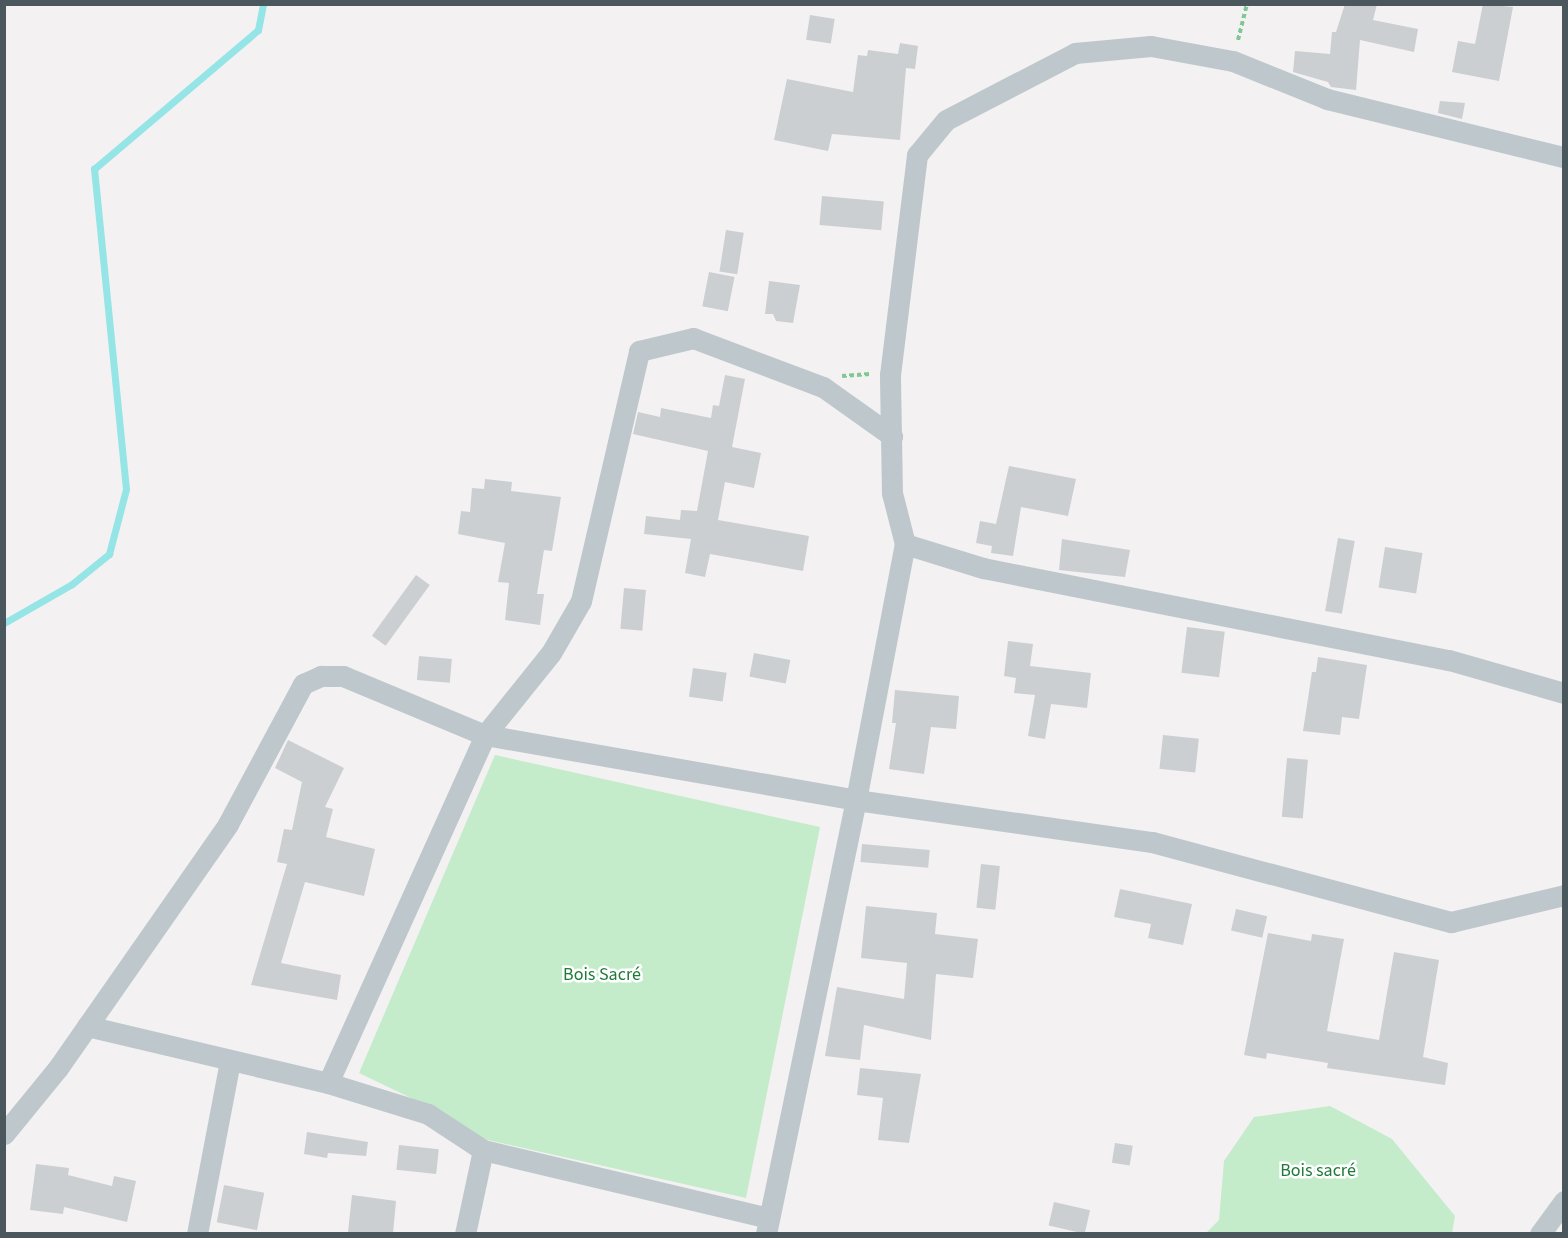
<!DOCTYPE html>
<html>
<head>
<meta charset="utf-8">
<style>
	body { margin:0 }
	#map { position:relative; width:1568px; height:1238px; overflow:hidden; background:#f3f1f2; font-family:"Source Sans 3",sans-serif }
	div>[style] { position:absolute }
	.green>* { inset:0; background:#c4eccb }
	.stream>* { height:7px; margin:-3.5px; padding:0 3.5px; transform-origin:3.5px; border-radius:3.5px; background:#95e5e6 }
	.building>* { inset:0; background:#cbcfd2; transform-origin:0 0 }
	.path>* { height:4px; margin-top:-2px; transform-origin:0; background:repeating-linear-gradient(90deg,#7fc895 0 4.5px,transparent 0 7.5px) }
	.street>* { height:21px; margin:-10.5px; padding:0 10.5px; transform-origin:10.5px; border-radius:10.5px; background:#bec8cc }
	span { translate:-50% -50%; white-space:nowrap; text-align:center; line-height:1.15; -webkit-text-stroke:5px #fff; paint-order:stroke }
	.park-label { font-size:18px; color:#1f7a3a }
	.frame { position:absolute; inset:0; border:6px solid #4a585d; pointer-events:none }
</style>
</head>
<body>
<div id="map">
	<div class="green">
		<i style="clip-path:polygon(495px 755px,820px 827px,746px 1198px,470px 1136px,413px 1099px,359px 1073px)"></i>
		<i style="clip-path:polygon(1330px 1106px,1392px 1139px,1455px 1216px,1452px 1233px,1206px 1233px,1219px 1220px,1224px 1161px,1254px 1117px)"></i>
	</div>
	<div class="stream">
		<i style="left:4px;top:623px;width:78px;rotate:-29.8deg"></i>
		<i style="left:72px;top:584px;width:48px;rotate:-39deg"></i>
		<i style="left:109px;top:554px;width:67px;rotate:-75.3deg"></i>
		<i style="left:126px;top:489px;width:322px;rotate:-95.7deg"></i>
		<i style="left:94px;top:169px;width:215px;rotate:-40.3deg"></i>
		<i style="left:258px;top:30px;width:26px;rotate:-79deg"></i>
	</div>
	<div class="building">
		<i style="clip-path:polygon(1345px 4px,1377px 4px,1373px 20px,1418px 29px,1414px 52px,1360px 40px,1356px 90px,1331px 87px,1328px 82px,1293px 72px,1295px 51px,1330px 54px,1332px 32px,1336px 32px)"></i>
		<i style="clip-path:polygon(1483px 4px,1513px 7px,1499px 81px,1452px 72px,1458px 41px,1475px 44px)"></i>
		<i style="left:810px;top:15px;width:25px;height:25px;rotate:9deg"></i>
		<i style="clip-path:polygon(900px 43px,918px 46px,915px 69px,906px 68px,900px 140px,832px 134px,828px 151px,774px 140px,787px 79px,853px 92px,858px 55px,867px 56px,868px 50px,898px 54px)"></i>
		<i style="clip-path:polygon(1440px 101px,1465px 103px,1462px 119px,1438px 113px)"></i>
		<i style="left:822px;top:196px;width:62px;height:29px;rotate:5deg"></i>
		<i style="left:726px;top:230px;width:18px;height:42px;rotate:9deg"></i>
		<i style="left:709px;top:272px;width:26px;height:35px;rotate:11deg"></i>
		<i style="clip-path:polygon(769px 281px,800px 285px,793px 323px,776px 321px,773px 314px,765px 314px)"></i>
		<i style="clip-path:polygon(725px 375px,745px 379px,732px 447px,761px 453px,754px 488px,725px 482px,718px 520px,809px 536px,803px 571px,710px 554px,705px 577px,685px 573px,691px 539px,644px 534px,646px 516px,680px 520px,681px 510px,697px 511px,708px 451px,633px 434px,638px 412px,660px 417px,661px 408px,711px 418px,713px 405px,719px 406px)"></i>
		<i style="clip-path:polygon(1009px 466px,1076px 479px,1068px 516px,1021px 507px,1013px 556px,991px 553px,992px 546px,976px 543px,980px 521px,996px 524px)"></i>
		<i style="clip-path:polygon(485px 479px,512px 482px,511px 491px,561px 497px,552px 551px,544px 550px,537px 594px,544px 594px,540px 625px,505px 620px,509px 583px,498px 582px,505px 543px,458px 534px,461px 511px,470px 512px,472px 488px,484px 489px)"></i>
		<i style="left:1338px;top:538px;width:17px;height:74px;rotate:10deg"></i>
		<i style="clip-path:polygon(1062px 539px,1130px 550px,1125px 577px,1059px 570px)"></i>
		<i style="left:1385px;top:547px;width:38px;height:41px;rotate:9deg"></i>
		<i style="left:416px;top:575px;width:17px;height:75px;rotate:36deg"></i>
		<i style="left:624px;top:588px;width:22px;height:41px;rotate:5deg"></i>
		<i style="left:1187px;top:627px;width:38px;height:46px;rotate:7deg"></i>
		<i style="clip-path:polygon(1008px 641px,1033px 644px,1030px 666px,1091px 673px,1087px 708px,1051px 704px,1045px 739px,1028px 736px,1035px 695px,1014px 693px,1016px 678px,1004px 676px)"></i>
		<i style="left:754px;top:653px;width:37px;height:24px;rotate:11deg"></i>
		<i style="left:419px;top:656px;width:33px;height:24px;rotate:5deg"></i>
		<i style="clip-path:polygon(1318px 657px,1367px 665px,1359px 719px,1342px 717px,1340px 735px,1303px 731px,1312px 672px,1316px 672px)"></i>
		<i style="left:693px;top:668px;width:34px;height:29px;rotate:8deg"></i>
		<i style="clip-path:polygon(895px 690px,959px 696px,956px 729px,931px 727px,924px 774px,889px 769px,896px 723px,892px 723px)"></i>
		<i style="left:1163px;top:735px;width:36px;height:34px;rotate:6deg"></i>
		<i style="clip-path:polygon(288px 740px,344px 768px,325px 807px,333px 809px,326px 837px,375px 849px,364px 896px,305px 882px,281px 963px,341px 975px,337px 1000px,251px 985px,287px 864px,277px 862px,284px 829px,292px 830px,302px 782px,275px 768px)"></i>
		<i style="left:1287px;top:758px;width:21px;height:59px;rotate:5deg"></i>
		<i style="left:862px;top:844px;width:68px;height:18px;rotate:5deg"></i>
		<i style="left:981px;top:864px;width:19px;height:44px;rotate:6deg"></i>
		<i style="clip-path:polygon(1120px 889px,1192px 904px,1183px 945px,1148px 938px,1151px 924px,1114px 917px)"></i>
		<i style="clip-path:polygon(866px 906px,937px 913px,935px 934px,978px 939px,973px 978px,936px 974px,931px 1040px,864px 1025px,860px 1060px,825px 1056px,837px 987px,904px 999px,907px 963px,861px 958px)"></i>
		<i style="left:1236px;top:909px;width:32px;height:22px;rotate:13deg"></i>
		<i style="clip-path:polygon(1268px 933px,1311px 941px,1312px 934px,1344px 939px,1327px 1031px,1379px 1040px,1394px 952px,1439px 960px,1423px 1057px,1448px 1063px,1445px 1085px,1327px 1068px,1328px 1063px,1267px 1053px,1266px 1059px,1244px 1055px)"></i>
		<i style="clip-path:polygon(860px 1068px,921px 1074px,909px 1143px,878px 1140px,883px 1098px,857px 1095px)"></i>
		<i style="clip-path:polygon(307px 1132px,368px 1142px,366px 1156px,328px 1153px,327px 1158px,304px 1154px)"></i>
		<i style="left:1115px;top:1143px;width:18px;height:20px;rotate:9deg"></i>
		<i style="left:399px;top:1145px;width:40px;height:25px;rotate:6deg"></i>
		<i style="clip-path:polygon(36px 1164px,69px 1168px,68px 1175px,112px 1186px,114px 1176px,136px 1181px,127px 1222px,64px 1207px,63px 1214px,30px 1210px)"></i>
		<i style="left:224px;top:1185px;width:41px;height:38px;rotate:11deg"></i>
		<i style="clip-path:polygon(352px 1195px,396px 1201px,393px 1233px,348px 1232px)"></i>
		<i style="left:1054px;top:1202px;width:37px;height:24px;rotate:13deg"></i>
	</div>
	<div class="path">
		<i style="left:1238px;top:40px;width:37px;rotate:-76deg"></i>
		<i style="left:842px;top:376px;width:28px;rotate:-4deg"></i>
	</div>
	<div class="street">
		<i style="left:905px;top:544px;width:82px;rotate:17.1deg"></i>
		<i style="left:983px;top:568px;width:475px;rotate:11.2deg"></i>
		<i style="left:1449px;top:660px;width:120px;rotate:16deg"></i>
		<i style="left:87px;top:1026px;width:248px;rotate:13.3deg"></i>
		<i style="left:328px;top:1083px;width:105px;rotate:17.2deg"></i>
		<i style="left:428px;top:1114px;width:66px;rotate:33.2deg"></i>
		<i style="left:483px;top:1150px;width:294px;rotate:13.4deg"></i>
		<i style="left:328px;top:1083px;width:382px;rotate:-65.7deg"></i>
		<i style="left:485px;top:735px;width:105px;rotate:-51.2deg"></i>
		<i style="left:551px;top:653px;width:60px;rotate:-60deg"></i>
		<i style="left:581px;top:601px;width:257px;rotate:-76.9deg"></i>
		<i style="left:639px;top:351px;width:56px;rotate:-13.5deg"></i>
		<i style="left:693px;top:338px;width:139px;rotate:20.7deg"></i>
		<i style="left:823px;top:387px;width:85px;rotate:35.4deg"></i>
		<i style="left:4px;top:1134px;width:85px;rotate:-50.7deg"></i>
		<i style="left:58px;top:1068px;width:297px;rotate:-55.1deg"></i>
		<i style="left:228px;top:824px;width:159px;rotate:-61.8deg"></i>
		<i style="left:303px;top:684px;width:20px;rotate:-24deg"></i>
		<i style="left:321px;top:676px;width:22px"></i>
		<i style="left:343px;top:676px;width:154px;rotate:22.6deg"></i>
		<i style="left:485px;top:735px;width:377px;rotate:9.9deg"></i>
		<i style="left:856px;top:800px;width:299px;rotate:8.1deg"></i>
		<i style="left:1152px;top:842px;width:310px;rotate:15deg"></i>
		<i style="left:1451px;top:922px;width:116px;rotate:-13.4deg"></i>
		<i style="left:197px;top:1234px;width:176px;rotate:-79.2deg"></i>
		<i style="left:465px;top:1234px;width:86px;rotate:-77.9deg"></i>
		<i style="left:766px;top:1234px;width:443px;rotate:-78.3deg"></i>
		<i style="left:856px;top:800px;width:261px;rotate:-79.2deg"></i>
		<i style="left:905px;top:544px;width:53px;rotate:-104.3deg"></i>
		<i style="left:892px;top:493px;width:118px;rotate:-91deg"></i>
		<i style="left:890px;top:375px;width:222px;rotate:-83deg"></i>
		<i style="left:917px;top:155px;width:45px;rotate:-50.4deg"></i>
		<i style="left:946px;top:120px;width:145px;rotate:-27.4deg"></i>
		<i style="left:1075px;top:53px;width:76px;rotate:-5.3deg"></i>
		<i style="left:1151px;top:46px;width:83px;rotate:10.4deg"></i>
		<i style="left:1233px;top:61px;width:101px;rotate:22deg"></i>
		<i style="left:1327px;top:99px;width:244px;rotate:13.8deg"></i>
		<i style="left:1540px;top:1234px;width:41px;rotate:-54deg"></i>
	</div>
	<div class="park-label">
		<span style="left:602px;top:975px">Bois Sacré</span>
		<span style="left:1318px;top:1171px">Bois sacré</span>
	</div>
	<div class="frame"></div>
</div>
</body>
</html>
